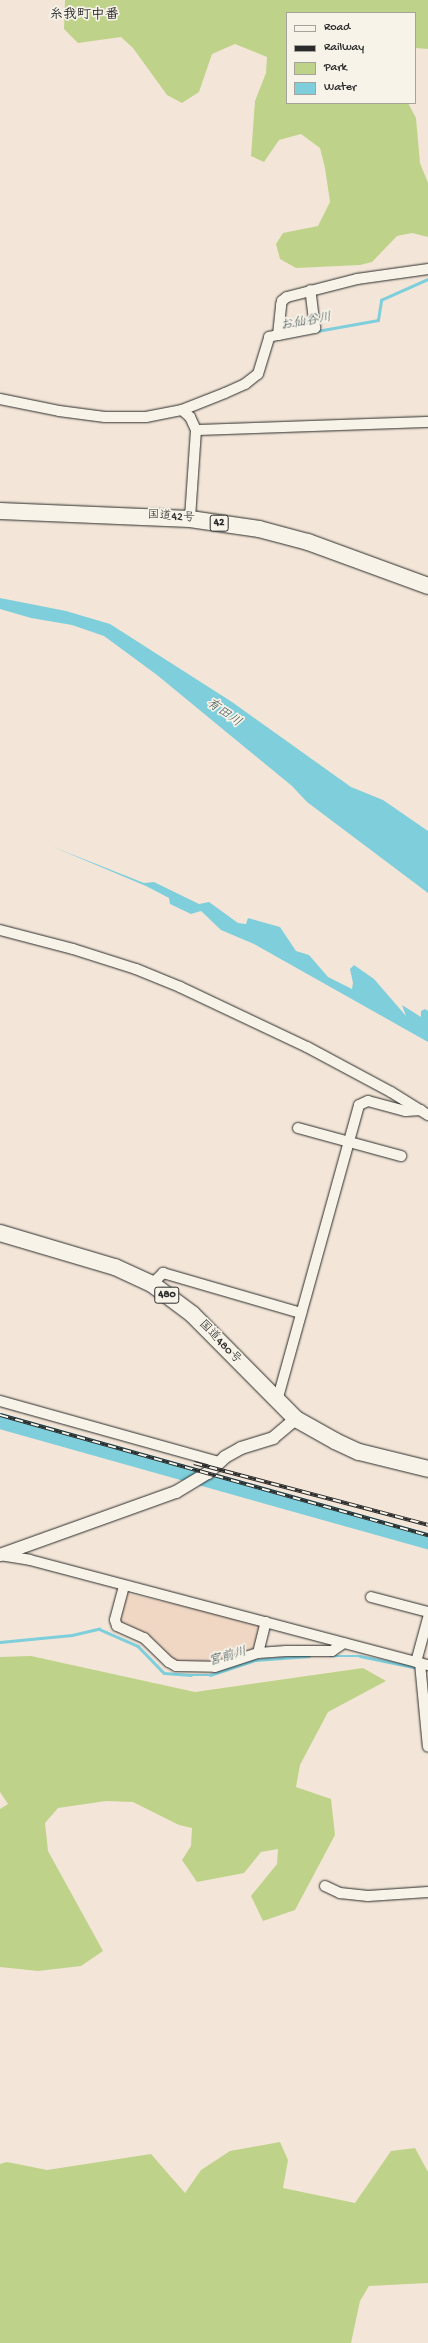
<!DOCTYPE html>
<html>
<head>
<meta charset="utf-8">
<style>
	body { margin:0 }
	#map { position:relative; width:428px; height:2343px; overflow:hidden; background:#f3e6d8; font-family:"Gochi Hand","Klee One",sans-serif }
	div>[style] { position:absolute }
	.built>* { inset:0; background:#efd7c4 }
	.green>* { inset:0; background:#bed389 }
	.water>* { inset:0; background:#7fcedb }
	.stream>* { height:2.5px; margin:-1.25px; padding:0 1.25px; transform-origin:1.25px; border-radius:1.25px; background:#7fcedb }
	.river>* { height:16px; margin:-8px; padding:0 8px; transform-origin:8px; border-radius:8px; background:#7fcedb }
	.roads { filter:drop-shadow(0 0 1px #2b2b2b) drop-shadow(0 0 1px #2b2b2b) }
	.minor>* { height:10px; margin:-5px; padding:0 5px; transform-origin:5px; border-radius:5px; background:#f7f3e8 }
	.tertiary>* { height:12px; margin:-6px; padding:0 6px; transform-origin:6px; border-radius:6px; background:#f7f3e8 }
	.trunk>* { height:16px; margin:-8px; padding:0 8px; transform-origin:8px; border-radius:8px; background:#f7f3e8 }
	.rail>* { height:4px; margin-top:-2px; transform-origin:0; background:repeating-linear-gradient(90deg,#f7f3e8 0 8px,#2b2b2b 0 16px); box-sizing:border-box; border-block:1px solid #2b2b2b }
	span { translate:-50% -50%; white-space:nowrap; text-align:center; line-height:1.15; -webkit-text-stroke:3.5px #f7f3e8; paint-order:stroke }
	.shield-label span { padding:1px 3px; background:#f7f3e8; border:1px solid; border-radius:3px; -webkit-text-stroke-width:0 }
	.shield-label { font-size:11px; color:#2b2b2b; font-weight:700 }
	.street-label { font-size:12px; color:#2b2b2b }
	.water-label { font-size:13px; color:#405457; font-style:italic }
	.quarter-label { font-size:14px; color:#2b2b2b; font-weight:700 }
	.legend { position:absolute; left:286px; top:12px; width:130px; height:92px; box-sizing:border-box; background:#f7f3e8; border:1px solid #a5a39c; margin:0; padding:5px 7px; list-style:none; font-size:12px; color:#2b2b2b }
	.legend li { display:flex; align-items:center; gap:8px; height:20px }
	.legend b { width:20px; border:1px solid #a5a39c }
</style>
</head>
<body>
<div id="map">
	<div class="built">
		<i style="clip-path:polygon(125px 1593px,262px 1624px,255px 1651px,224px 1664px,179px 1664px,123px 1628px,117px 1619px)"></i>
	</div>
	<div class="green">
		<i style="clip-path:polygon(65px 0,428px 0,428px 49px,415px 48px,415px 13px,287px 13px,287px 103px,408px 103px,416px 118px,420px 163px,428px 183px,428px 237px,412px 233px,397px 236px,372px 262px,360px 265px,296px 268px,280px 259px,276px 244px,283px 233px,318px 226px,330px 202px,325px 168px,320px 148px,301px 134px,279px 140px,264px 162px,251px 156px,255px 101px,266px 73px,267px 57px,235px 44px,212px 54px,199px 92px,182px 103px,167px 95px,133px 48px,121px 37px,78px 43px,64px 29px)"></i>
		<i style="clip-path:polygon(31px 1656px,195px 1692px,363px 1668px,386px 1681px,328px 1712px,300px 1765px,296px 1787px,331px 1799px,335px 1835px,295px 1910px,263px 1921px,251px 1896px,277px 1864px,278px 1849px,261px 1852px,244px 1873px,197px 1882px,182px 1860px,191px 1846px,192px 1828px,179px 1825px,133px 1802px,106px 1801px,58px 1808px,45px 1823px,48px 1851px,103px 1951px,81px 1966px,38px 1971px,0 1967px,0 1809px,8px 1804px,0 1792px,0 1657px)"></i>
		<i style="clip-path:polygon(280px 2142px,288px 2160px,283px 2188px,355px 2203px,391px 2151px,415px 2148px,428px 2172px,428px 2283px,369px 2286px,360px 2301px,351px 2343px,0 2343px,0 2164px,7px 2162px,47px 2170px,151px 2154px,185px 2193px,201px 2170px,230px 2151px)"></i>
	</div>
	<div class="water">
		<i style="clip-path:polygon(0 598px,66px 611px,110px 624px,232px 702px,351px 787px,383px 800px,428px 831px,428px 893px,307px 802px,292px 786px,157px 675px,104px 636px,72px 625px,31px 618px,0 609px)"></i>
		<i style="clip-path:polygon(51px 846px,144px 883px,154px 882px,199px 904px,209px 902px,238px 923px,246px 924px,248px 918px,280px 927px,296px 951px,309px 955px,328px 977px,352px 989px,353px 983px,350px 969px,354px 965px,374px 979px,406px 1016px,402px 1005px,421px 1017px,421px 1011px,425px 1009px,428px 1011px,428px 1042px,254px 944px,221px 930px,201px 911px,191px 914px,170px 904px,169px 898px,146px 886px)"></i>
	</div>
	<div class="stream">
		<i style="left:317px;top:331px;width:62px;rotate:-10.2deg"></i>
		<i style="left:378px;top:320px;width:20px;rotate:-81deg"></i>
		<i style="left:381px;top:300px;width:51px;rotate:-24.1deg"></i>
		<i style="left:0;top:1642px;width:72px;rotate:-5.6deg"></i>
		<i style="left:72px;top:1635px;width:28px;rotate:-13deg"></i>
		<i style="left:99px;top:1629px;width:43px;rotate:23.6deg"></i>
		<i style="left:138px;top:1646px;width:37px;rotate:46deg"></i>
		<i style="left:164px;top:1673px;width:27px;rotate:4deg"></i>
		<i style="left:191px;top:1675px;width:19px"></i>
		<i style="left:210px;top:1675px;width:47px;rotate:-18.4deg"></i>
		<i style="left:255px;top:1660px;width:54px;rotate:-4.2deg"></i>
		<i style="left:330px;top:1656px;width:30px"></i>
		<i style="left:360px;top:1656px;width:59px;rotate:11.7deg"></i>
	</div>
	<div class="river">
		<i style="left:0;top:1421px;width:445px;rotate:15.7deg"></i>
	</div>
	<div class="roads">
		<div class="minor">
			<i style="left:278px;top:335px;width:38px;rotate:-11deg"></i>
			<i style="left:315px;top:328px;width:38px;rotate:-97deg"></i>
			<i style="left:0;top:399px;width:60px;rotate:11.5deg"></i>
			<i style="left:59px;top:411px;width:46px;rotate:7.4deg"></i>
			<i style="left:105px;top:417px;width:41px"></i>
			<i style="left:146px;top:417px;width:37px;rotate:-11deg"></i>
			<i style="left:182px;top:410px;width:46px;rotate:-21.6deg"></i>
			<i style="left:225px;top:393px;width:22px;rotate:-24deg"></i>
			<i style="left:245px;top:384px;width:16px;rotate:-38deg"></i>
			<i style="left:258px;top:374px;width:39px;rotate:-73deg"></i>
			<i style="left:269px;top:337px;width:9px;rotate:-13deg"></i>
			<i style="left:278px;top:335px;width:30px;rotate:-84deg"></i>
			<i style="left:281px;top:305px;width:4px;rotate:-76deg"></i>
			<i style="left:282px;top:301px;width:6px;rotate:-39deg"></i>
			<i style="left:287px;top:297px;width:72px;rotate:-14.4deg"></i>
			<i style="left:357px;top:279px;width:72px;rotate:-8deg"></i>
			<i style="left:182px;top:410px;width:11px;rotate:41deg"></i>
			<i style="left:190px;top:417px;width:14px;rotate:65deg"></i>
			<i style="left:196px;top:430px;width:89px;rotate:93.9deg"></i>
			<i style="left:196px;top:430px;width:232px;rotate:-2deg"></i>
			<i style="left:0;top:930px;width:75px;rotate:14.6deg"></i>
			<i style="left:73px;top:949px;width:66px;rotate:17.6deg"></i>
			<i style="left:136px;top:969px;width:48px;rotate:22.2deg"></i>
			<i style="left:180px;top:987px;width:140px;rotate:25.3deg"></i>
			<i style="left:307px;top:1047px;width:95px;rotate:28.2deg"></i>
			<i style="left:391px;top:1092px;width:44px;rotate:31.9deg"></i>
			<i style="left:298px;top:1128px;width:107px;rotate:15.2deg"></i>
			<i style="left:152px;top:1284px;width:16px;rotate:-45deg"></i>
			<i style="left:163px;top:1273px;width:144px;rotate:16.2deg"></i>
			<i style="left:0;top:1401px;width:227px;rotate:15.6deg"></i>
			<i style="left:277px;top:1401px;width:307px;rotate:-74.5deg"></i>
			<i style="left:359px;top:1105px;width:10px;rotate:-24deg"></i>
			<i style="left:368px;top:1101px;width:39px;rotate:15deg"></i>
			<i style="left:406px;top:1111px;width:15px;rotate:-4deg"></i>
			<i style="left:0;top:1555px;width:30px;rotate:9deg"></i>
			<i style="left:30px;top:1560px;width:412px;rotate:14.8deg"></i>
			<i style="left:124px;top:1586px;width:35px;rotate:105deg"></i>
			<i style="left:115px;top:1620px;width:6px;rotate:72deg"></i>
			<i style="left:117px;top:1626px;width:30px;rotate:24deg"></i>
			<i style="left:144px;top:1638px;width:35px;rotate:44deg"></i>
			<i style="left:169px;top:1662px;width:8px;rotate:30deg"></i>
			<i style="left:176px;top:1666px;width:39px;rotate:1deg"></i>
			<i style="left:215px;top:1667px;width:45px;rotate:-18deg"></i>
			<i style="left:258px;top:1653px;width:28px;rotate:-4deg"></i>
			<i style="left:286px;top:1651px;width:46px"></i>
			<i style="left:332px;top:1651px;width:14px;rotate:-34deg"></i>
			<i style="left:371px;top:1597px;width:59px;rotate:14.7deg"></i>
			<i style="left:258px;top:1653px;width:32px;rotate:-76deg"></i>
			<i style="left:416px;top:1662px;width:46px;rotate:-74.7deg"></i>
			<i style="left:420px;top:1663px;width:84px;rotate:84.6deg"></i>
			<i style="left:325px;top:1886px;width:17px;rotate:25deg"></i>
			<i style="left:340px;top:1893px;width:28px;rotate:6deg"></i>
			<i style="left:368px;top:1896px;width:60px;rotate:-3.8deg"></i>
		</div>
		<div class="tertiary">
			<i style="left:0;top:1555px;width:187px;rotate:-19.7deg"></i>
			<i style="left:176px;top:1492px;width:37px;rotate:-31deg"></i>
			<i style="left:208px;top:1473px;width:23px;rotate:-43deg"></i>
			<i style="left:225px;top:1457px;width:18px;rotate:-29deg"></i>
			<i style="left:241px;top:1448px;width:34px;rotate:-17deg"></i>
			<i style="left:273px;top:1438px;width:30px;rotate:-40deg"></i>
		</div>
		<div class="trunk">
			<i style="left:0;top:511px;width:190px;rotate:2.4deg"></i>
			<i style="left:190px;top:519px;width:70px;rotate:8.2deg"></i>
			<i style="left:259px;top:529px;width:51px;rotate:14.9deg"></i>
			<i style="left:308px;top:542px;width:128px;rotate:20.1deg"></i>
			<i style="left:0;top:1233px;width:120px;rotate:16.5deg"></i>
			<i style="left:115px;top:1267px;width:41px;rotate:24.7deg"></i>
			<i style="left:152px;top:1284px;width:50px;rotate:36.9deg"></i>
			<i style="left:192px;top:1314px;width:148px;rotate:45.3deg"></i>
			<i style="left:296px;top:1419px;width:45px;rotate:29.4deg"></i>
			<i style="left:335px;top:1441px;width:26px;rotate:25deg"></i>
			<i style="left:359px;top:1452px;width:71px;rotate:13.8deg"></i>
		</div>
	</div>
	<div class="rail">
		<i style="left:0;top:1415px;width:445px;rotate:15.7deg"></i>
		<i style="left:194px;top:1463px;width:242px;rotate:14.8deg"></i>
	</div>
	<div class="shield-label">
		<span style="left:219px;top:523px">42</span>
		<span style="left:167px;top:1295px">480</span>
	</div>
	<div class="street-label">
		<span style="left:171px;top:518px;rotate:4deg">国道42号</span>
		<span style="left:219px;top:1343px;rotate:46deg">国道480号</span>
	</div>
	<div class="water-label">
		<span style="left:306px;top:323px;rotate:-10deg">お仙谷川</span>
		<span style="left:223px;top:714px;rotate:35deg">有田川</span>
		<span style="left:228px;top:1658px;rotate:-16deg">宮前川</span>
	</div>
	<div class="quarter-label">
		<span style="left:84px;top:16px">糸我町中番</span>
	</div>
	<ul class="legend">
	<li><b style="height:5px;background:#f7f3e8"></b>Road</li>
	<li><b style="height:5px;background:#2b2b2b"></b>Railway</li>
	<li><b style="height:11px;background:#bed389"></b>Park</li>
	<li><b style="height:11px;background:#7fcedb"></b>Water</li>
	</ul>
</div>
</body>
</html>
